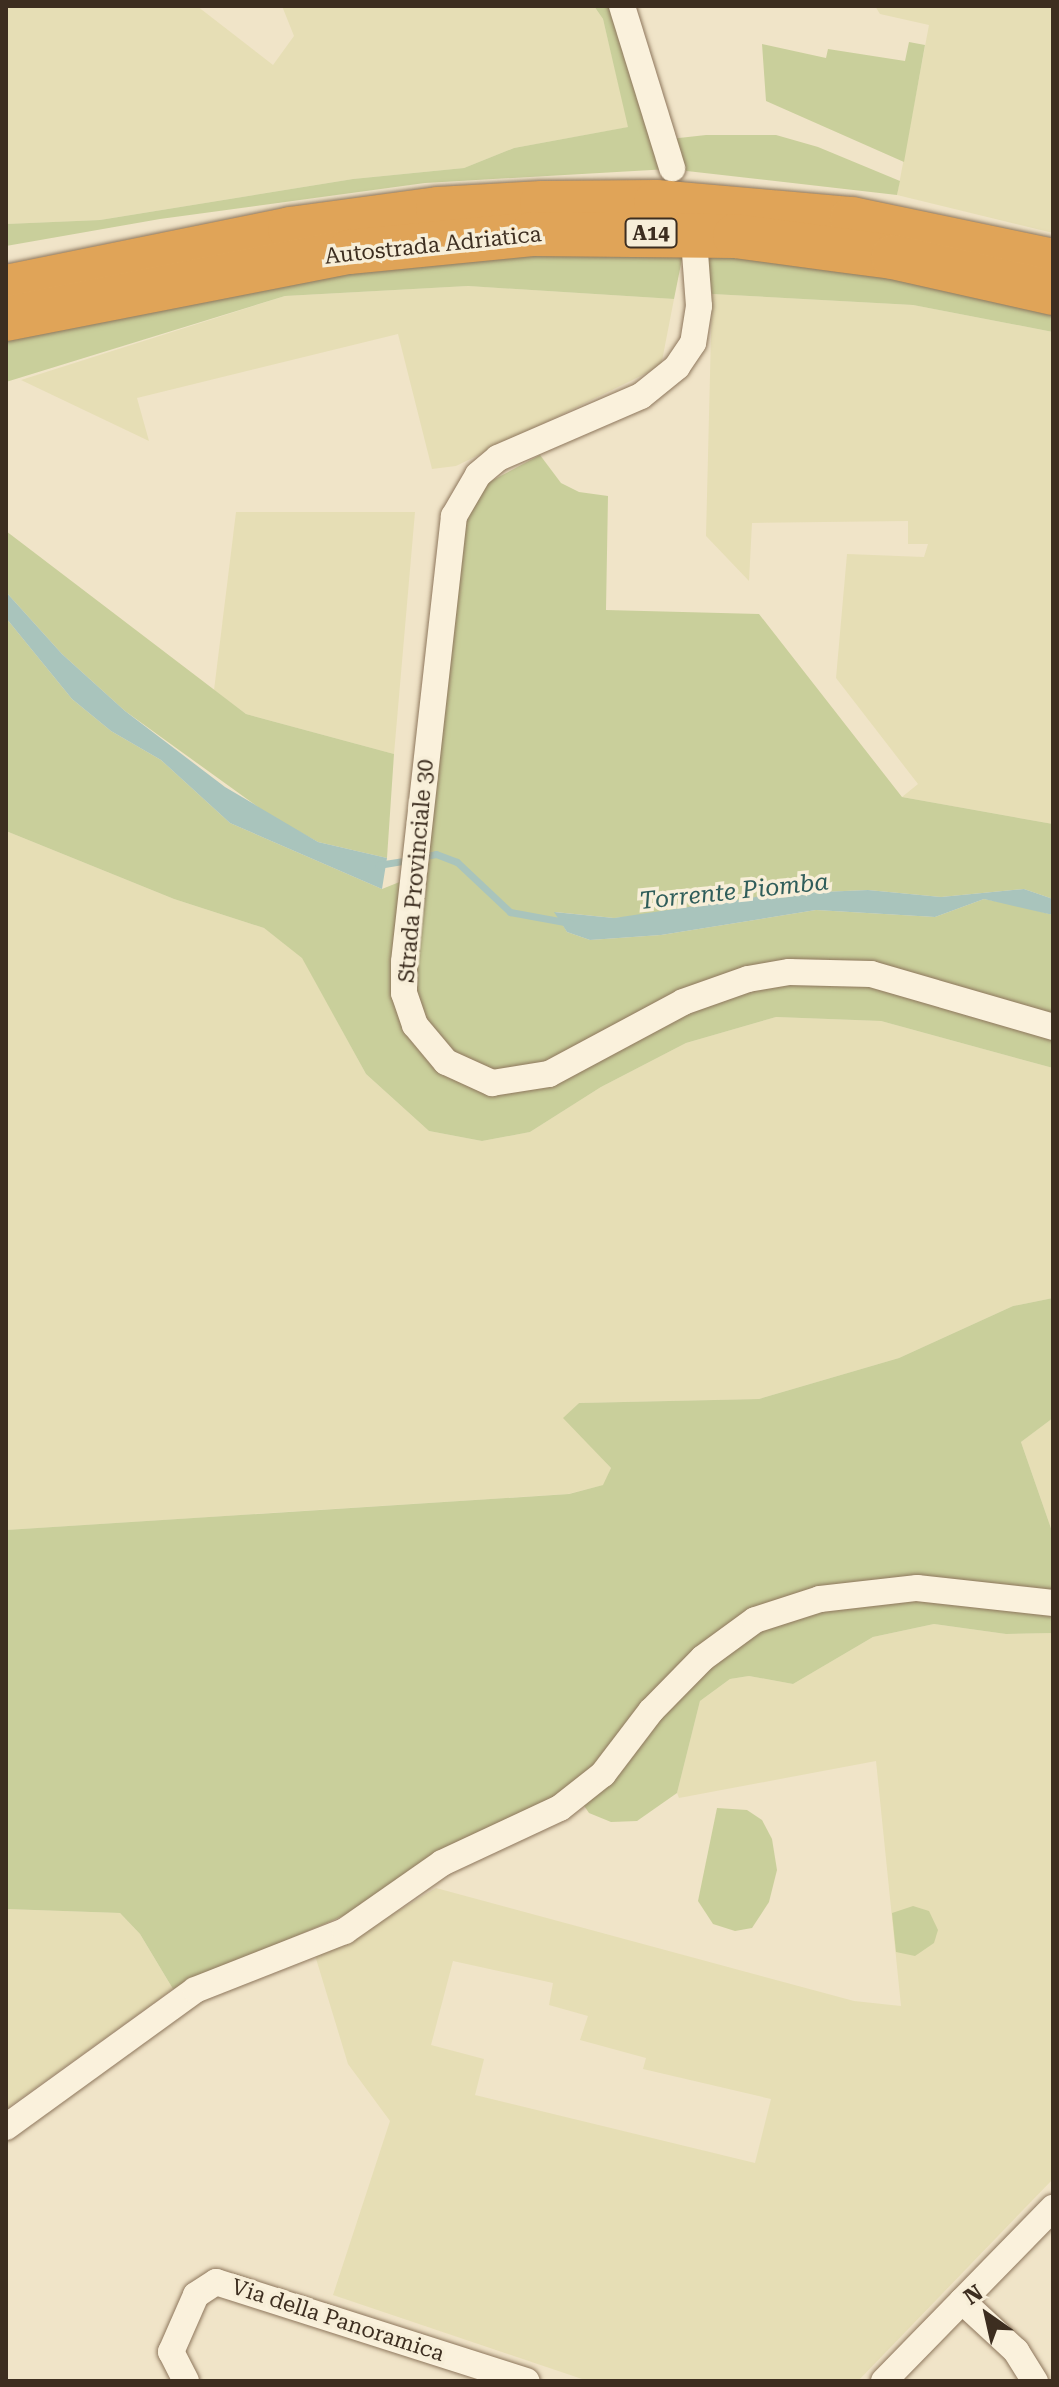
<!DOCTYPE html>
<html>
<head>
<meta charset="utf-8">
<style>
	body { margin:0 }
	#map { position:relative; width:1059px; height:2387px; overflow:hidden; background:#f0e4c8; font-family:"Roboto Serif",serif }
	div>[style] { position:absolute }
	.farmland>* { inset:0; background:#e6deb5 }
	.green>* { inset:0; background:#c9cf9b }
	.water>* { inset:0; background:#a9c4bc }
	.stream>* { height:7px; margin:-3.5px; padding:0 3.5px; transform-origin:3.5px; border-radius:3.5px; background:#a9c4bc }
	.roads { filter:drop-shadow(0 0 2px #8d765c) drop-shadow(0 0 2px #8d765c) }
	.street>* { height:26px; margin:-13px; padding:0 13px; transform-origin:13px; border-radius:13px; background:#faf1dc }
	.highway>* { height:44px; margin:-22px; padding:0 22px; transform-origin:22px; border-radius:22px; background:#e0a458 }
	span { translate:-50% -50%; white-space:nowrap; text-align:center; line-height:1.15; -webkit-text-stroke:7px #f7eed8; paint-order:stroke }
	.shield-label span { padding:2px 6px; background:#f7eed8; border:2px solid; border-radius:6px; -webkit-text-stroke-width:0 }
	.shield-label { font-size:20px; color:#3d2e20; font-weight:700 }
	.street-label { font-size:22px; color:#3d2e20 }
	.water-label { font-size:24px; color:#2f5d5a; font-style:italic }
	.frame { position:absolute; inset:0; border:8px solid #3d2e20; pointer-events:none }
	.north { position:absolute; left:947px; top:2275px; width:80px; height:80px; -webkit-text-stroke:6px #f7eed8; paint-order:stroke; rotate:326deg; font-size:22px; font-weight:700; line-height:32px; text-align:center; color:#3d2e20 }
	.north::after { content:''; display:block; margin:auto; width:28px; height:36px; background:#3d2e20; clip-path:polygon(50% 0,100% 100%,50% 72%,0 100%) }
</style>
</head>
<body>
<div id="map">
	<div class="farmland">
		<i style="clip-path:polygon(6px 6px,197px 6px,273px 65px,294px 36px,282px 6px,594px 6px,603px 19px,629px 127px,514px 148px,464px 168px,353px 179px,100px 220px,6px 224px)"></i>
		<i style="clip-path:polygon(875px 6px,1053px 6px,1053px 233px,897px 195px,929px 25px,880px 14px)"></i>
		<i style="clip-path:polygon(468px 286px,674px 299px,661px 366px,456px 466px,432px 469px,398px 334px,137px 398px,149px 441px,21px 380px,285px 296px)"></i>
		<i style="clip-path:polygon(712px 294px,913px 305px,1053px 332px,1053px 824px,902px 797px,918px 784px,836px 678px,847px 554px,924px 557px,928px 544px,908px 544px,908px 521px,752px 523px,749px 581px,706px 536px)"></i>
		<i style="clip-path:polygon(236px 512px,415px 512px,394px 754px,246px 714px,214px 690px)"></i>
		<i style="clip-path:polygon(6px 831px,174px 899px,264px 928px,302px 957px,366px 1074px,429px 1131px,482px 1141px,530px 1132px,601px 1087px,686px 1043px,776px 1017px,881px 1021px,1053px 1068px,1053px 1298px,1013px 1306px,899px 1358px,759px 1399px,579px 1403px,564px 1418px,611px 1468px,604px 1485px,568px 1494px,6px 1530px)"></i>
		<i style="clip-path:polygon(1053px 1418px,1053px 1534px,1021px 1442px)"></i>
		<i style="clip-path:polygon(evenodd,934px 1624px,1006px 1634px,1053px 1633px,1053px 2179px,858px 2381px,588px 2381px,333px 2295px,390px 2121px,348px 2064px,314px 1952px,361px 1933px,436px 1888px,854px 2001px,901px 2006px,876px 1761px,679px 1798px,677px 1793px,700px 1701px,730px 1679px,749px 1676px,793px 1684px,873px 1637px,934px 1624px,453px 1961px,553px 1983px,549px 2005px,588px 2016px,580px 2040px,646px 2058px,643px 2069px,771px 2099px,755px 2163px,475px 2095px,484px 2059px,431px 2045px,453px 1961px)"></i>
		<i style="clip-path:polygon(6px 1909px,120px 1913px,140px 1934px,173px 1989px,6px 2109px)"></i>
	</div>
	<div class="green">
		<i style="clip-path:polygon(594px 6px,615px 6px,669px 169px,425px 183px,160px 219px,6px 246px,6px 224px,100px 220px,353px 179px,464px 168px,514px 148px,628px 127px,603px 19px)"></i>
		<i style="clip-path:polygon(909px 42px,925px 45px,904px 162px,766px 101px,762px 44px,826px 58px,828px 49px,905px 61px)"></i>
		<i style="clip-path:polygon(706px 135px,776px 135px,818px 147px,900px 181px,897px 195px,678px 170px,670px 139px)"></i>
		<i style="clip-path:polygon(706px 253px,829px 266px,1053px 311px,1053px 332px,913px 305px,712px 294px)"></i>
		<i style="clip-path:polygon(683px 254px,674px 299px,468px 286px,285px 296px,6px 382px,6px 339px,322px 270px,526px 256px)"></i>
		<i style="clip-path:polygon(540px 455px,561px 483px,579px 492px,608px 496px,606px 610px,759px 614px,902px 797px,1053px 824px,1053px 899px,1024px 889px,941px 897px,868px 890px,775px 894px,668px 913px,614px 918px,555px 912px,567px 932px,590px 940px,661px 935px,816px 910px,935px 917px,984px 899px,1016px 905px,1053px 915px,1053px 1068px,881px 1021px,776px 1017px,686px 1043px,601px 1087px,530px 1132px,482px 1141px,429px 1131px,366px 1074px,302px 958px,264px 928px,174px 899px,6px 831px,6px 618px,72px 699px,111px 731px,161px 760px,230px 823px,382px 889px,417px 875px,464px 512px,480px 487px)"></i>
		<i style="clip-path:polygon(6px 531px,246px 714px,394px 754px,387px 858px,318px 842px,269px 815px,125px 711px,62px 654px,6px 592px)"></i>
		<i style="clip-path:polygon(1053px 1298px,1053px 1418px,1021px 1442px,1053px 1534px,1053px 1633px,1006px 1634px,934px 1624px,873px 1637px,793px 1684px,749px 1676px,730px 1679px,700px 1701px,677px 1793px,637px 1821px,611px 1822px,589px 1813px,572px 1788px,471px 1836px,352px 1912px,173px 1989px,140px 1934px,120px 1913px,6px 1909px,6px 1530px,569px 1494px,603px 1485px,611px 1468px,563px 1418px,579px 1403px,759px 1399px,899px 1358px,1013px 1306px)"></i>
		<i style="clip-path:polygon(717px 1808px,747px 1810px,762px 1820px,772px 1839px,777px 1870px,769px 1902px,752px 1928px,735px 1931px,713px 1924px,698px 1901px)"></i>
		<i style="clip-path:polygon(913px 1906px,929px 1911px,938px 1930px,934px 1943px,915px 1956px,896px 1952px,892px 1913px)"></i>
	</div>
	<div class="water">
		<i style="clip-path:polygon(6px 592px,62px 654px,125px 711px,225px 787px,318px 842px,387px 858px,382px 889px,230px 823px,161px 760px,111px 731px,72px 699px,6px 618px)"></i>
		<i style="clip-path:polygon(1024px 889px,1053px 899px,1053px 915px,984px 899px,935px 917px,816px 910px,661px 935px,590px 940px,567px 932px,554px 912px,614px 918px,775px 894px,868px 890px,941px 897px)"></i>
	</div>
	<div class="stream">
		<i style="left:421px;top:857px;width:15px;rotate:-11deg"></i>
		<i style="left:436px;top:854px;width:22px;rotate:21deg"></i>
		<i style="left:457px;top:862px;width:73px;rotate:43.3deg"></i>
		<i style="left:510px;top:912px;width:61px;rotate:10.4deg"></i>
		<i style="left:378px;top:865px;width:31px;rotate:-9deg"></i>
	</div>
	<div class="roads">
		<div class="street">
			<i style="left:622px;top:6px;width:170px;rotate:72.8deg"></i>
			<i style="left:695px;top:253px;width:53px;rotate:85.7deg"></i>
			<i style="left:699px;top:306px;width:37px;rotate:99deg"></i>
			<i style="left:693px;top:343px;width:29px;rotate:124deg"></i>
			<i style="left:677px;top:367px;width:46px;rotate:141.1deg"></i>
			<i style="left:641px;top:396px;width:156px;rotate:156.6deg"></i>
			<i style="left:498px;top:458px;width:26px;rotate:140deg"></i>
			<i style="left:478px;top:475px;width:48px;rotate:120.3deg"></i>
			<i style="left:454px;top:516px;width:449px;rotate:96.4deg"></i>
			<i style="left:404px;top:962px;width:31px;rotate:90deg"></i>
			<i style="left:404px;top:993px;width:34px;rotate:71deg"></i>
			<i style="left:415px;top:1025px;width:48px;rotate:50deg"></i>
			<i style="left:446px;top:1062px;width:51px;rotate:24.5deg"></i>
			<i style="left:492px;top:1083px;width:58px;rotate:-9deg"></i>
			<i style="left:549px;top:1074px;width:152px;rotate:-28.2deg"></i>
			<i style="left:683px;top:1002px;width:69px;rotate:-19.5deg"></i>
			<i style="left:748px;top:979px;width:42px;rotate:-9.7deg"></i>
			<i style="left:789px;top:972px;width:82px;rotate:1.4deg"></i>
			<i style="left:871px;top:974px;width:190px;rotate:16.2deg"></i>
			<i style="left:6px;top:2127px;width:233px;rotate:-35.9deg"></i>
			<i style="left:195px;top:1990px;width:161px;rotate:-21.5deg"></i>
			<i style="left:345px;top:1931px;width:118px;rotate:-35deg"></i>
			<i style="left:442px;top:1863px;width:130px;rotate:-25deg"></i>
			<i style="left:560px;top:1808px;width:55px;rotate:-38.3deg"></i>
			<i style="left:603px;top:1774px;width:79px;rotate:-52.7deg"></i>
			<i style="left:651px;top:1711px;width:74px;rotate:-45.5deg"></i>
			<i style="left:703px;top:1658px;width:64px;rotate:-36.2deg"></i>
			<i style="left:755px;top:1620px;width:68px;rotate:-17.9deg"></i>
			<i style="left:820px;top:1599px;width:98px;rotate:-6.5deg"></i>
			<i style="left:917px;top:1588px;width:137px;rotate:6.3deg"></i>
			<i style="left:962px;top:2301px;width:74px;rotate:42.8deg"></i>
			<i style="left:1016px;top:2351px;width:36px;rotate:58deg"></i>
			<i style="left:186px;top:2381px;width:33px;rotate:-117deg"></i>
			<i style="left:171px;top:2352px;width:62px;rotate:-66.3deg"></i>
			<i style="left:196px;top:2295px;width:24px;rotate:-33deg"></i>
			<i style="left:216px;top:2282px;width:326px;rotate:17.7deg"></i>
			<i style="left:884px;top:2381px;width:242px;rotate:-45.7deg"></i>
		</div>
		<div class="highway">
			<i style="left:6px;top:287px;width:290px;rotate:-11.5deg"></i>
			<i style="left:290px;top:229px;width:149px;rotate:-7.7deg"></i>
			<i style="left:438px;top:209px;width:104px;rotate:-3.3deg"></i>
			<i style="left:542px;top:203px;width:114px;rotate:-0.5deg"></i>
			<i style="left:656px;top:202px;width:197px;rotate:5deg"></i>
			<i style="left:852px;top:219px;width:205px;rotate:11.8deg"></i>
			<i style="left:6px;top:319px;width:349px;rotate:-11.1deg"></i>
			<i style="left:349px;top:252px;width:184px;rotate:-5.6deg"></i>
			<i style="left:532px;top:234px;width:203px;rotate:0.6deg"></i>
			<i style="left:735px;top:236px;width:159px;rotate:7.6deg"></i>
			<i style="left:893px;top:257px;width:164px;rotate:12.7deg"></i>
		</div>
	</div>
	<div class="shield-label">
		<span style="left:651px;top:233px">A14</span>
	</div>
	<div class="street-label">
		<span style="left:433px;top:245px;rotate:-6deg">Autostrada Adriatica</span>
		<span style="left:416px;top:871px;rotate:-85deg">Strada Provinciale 30</span>
		<span style="left:338px;top:2320px;rotate:18deg">Via della Panoramica</span>
	</div>
	<div class="water-label">
		<span style="left:734px;top:892px;rotate:-6deg">Torrente Piomba</span>
	</div>
	<div class="frame"></div>
	<div class="north">N</div>
</div>
</body>
</html>
